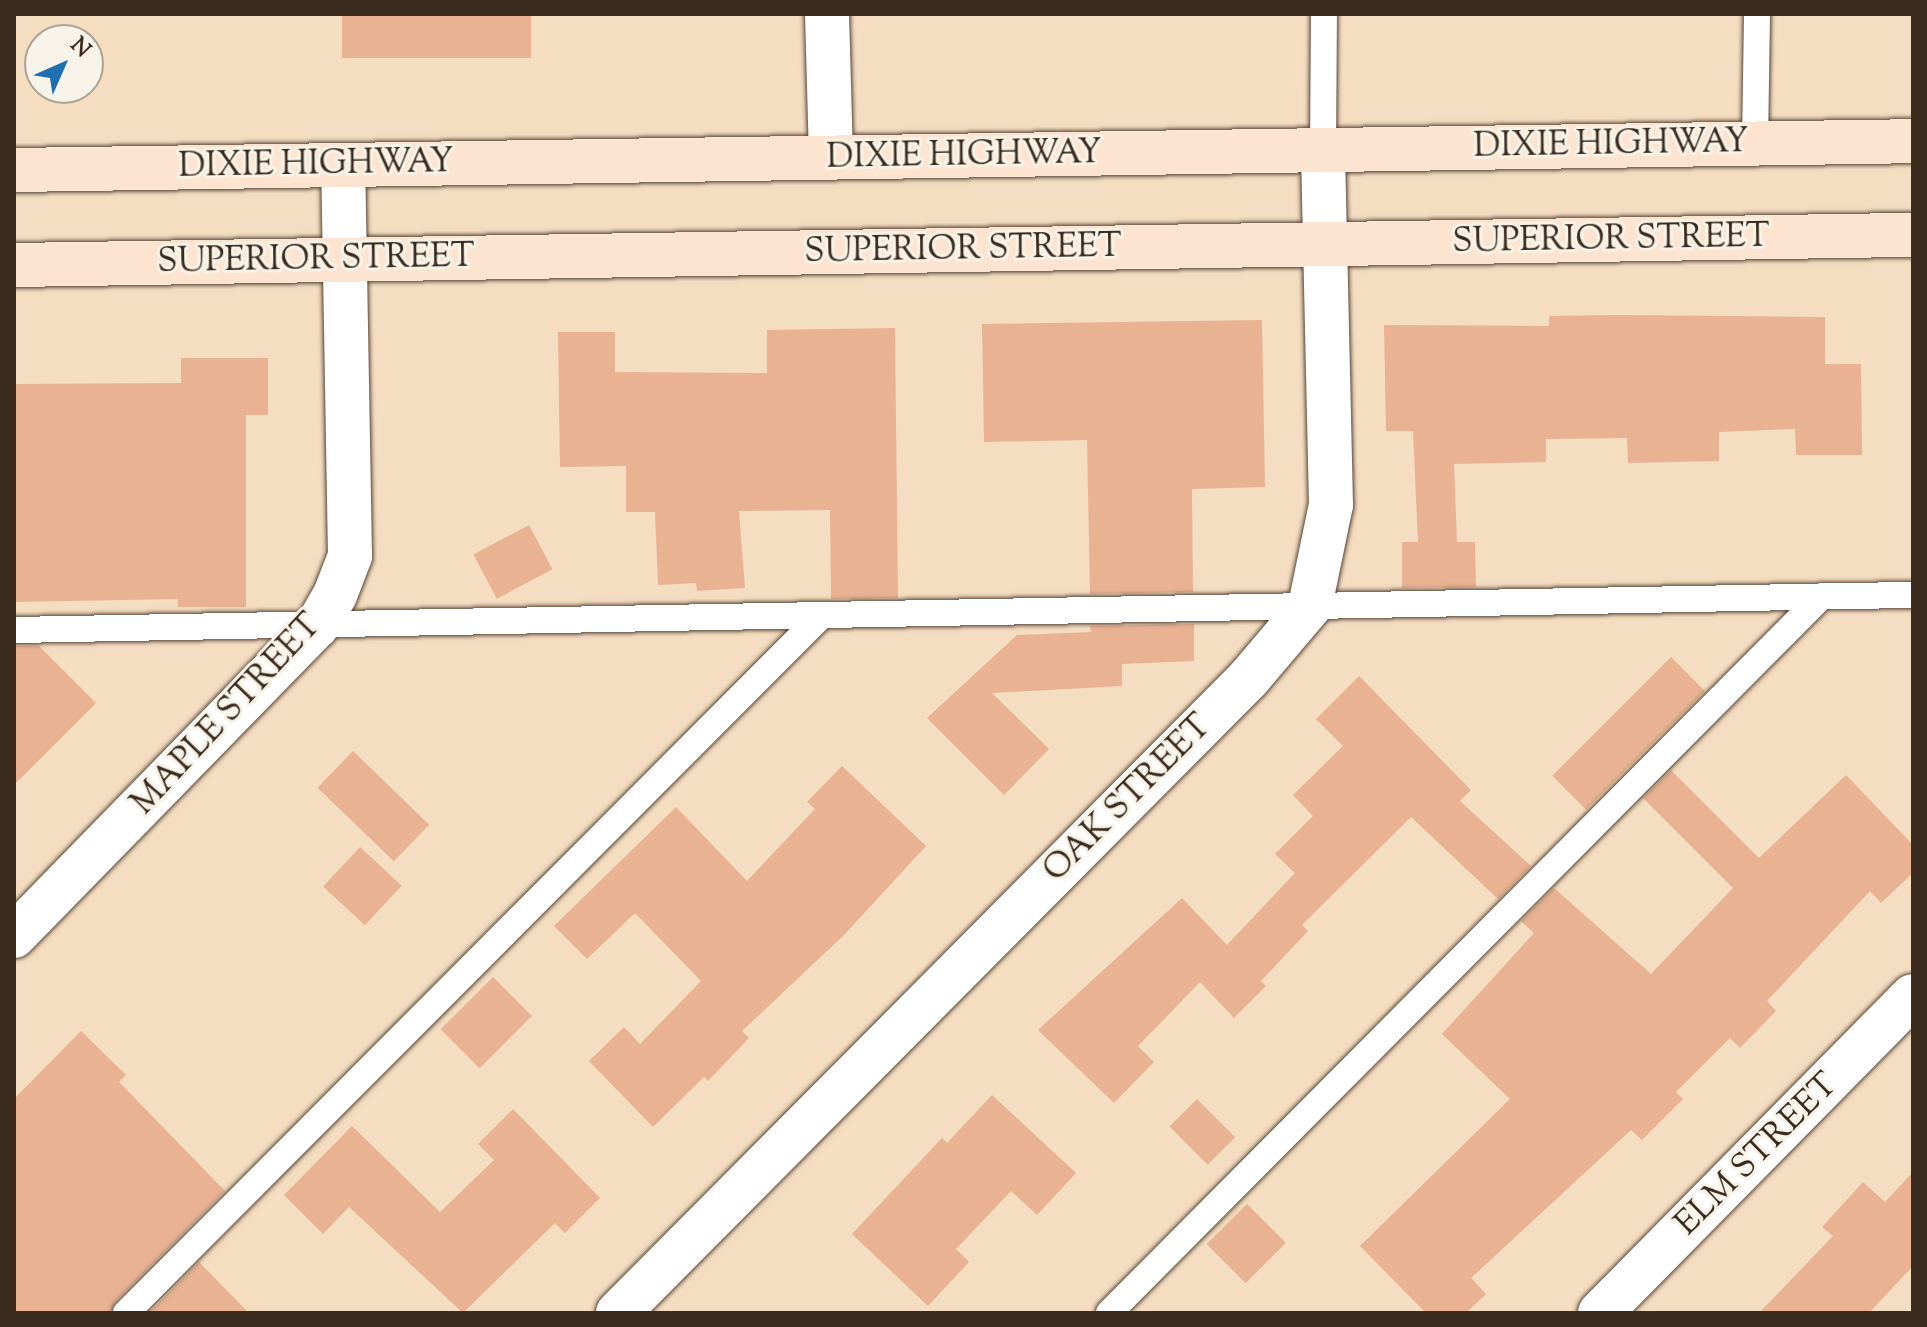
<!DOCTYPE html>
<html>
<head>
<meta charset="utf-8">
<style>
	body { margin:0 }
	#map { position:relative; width:1927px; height:1327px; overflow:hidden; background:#f4ddc1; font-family:"Sorts Mill Goudy",serif }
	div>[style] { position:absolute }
	.building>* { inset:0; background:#e8b293; transform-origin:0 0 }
	.roads { filter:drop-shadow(0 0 2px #574536) drop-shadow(0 0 2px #574536) }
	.service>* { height:26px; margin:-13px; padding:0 13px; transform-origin:13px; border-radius:13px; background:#fff }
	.minor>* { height:44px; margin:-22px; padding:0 22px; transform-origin:22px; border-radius:22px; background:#fff }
	.secondary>* { height:44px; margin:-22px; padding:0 22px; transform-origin:22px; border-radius:22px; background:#fde4d1 }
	span { translate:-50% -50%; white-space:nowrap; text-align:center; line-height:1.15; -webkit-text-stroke:6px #f7f3e8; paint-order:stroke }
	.street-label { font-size:34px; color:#3b2a1e }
	.frame { position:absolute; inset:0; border:16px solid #3b2a1e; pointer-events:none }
	.north { position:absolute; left:24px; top:24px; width:80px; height:80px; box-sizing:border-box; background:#f7f3e8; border:2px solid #aca397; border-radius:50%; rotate:45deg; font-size:22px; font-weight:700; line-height:32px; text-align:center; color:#3b2a1e }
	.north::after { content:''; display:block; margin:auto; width:28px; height:36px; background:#1f6fb2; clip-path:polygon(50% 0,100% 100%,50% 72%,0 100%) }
</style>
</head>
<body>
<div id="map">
	<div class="building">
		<i style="left:342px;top:14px;width:189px;height:44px"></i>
		<i style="clip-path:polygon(1617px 315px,1825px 317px,1825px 364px,1861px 364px,1862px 455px,1796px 455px,1795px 429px,1719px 432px,1719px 461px,1628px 463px,1627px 438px,1546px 439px,1546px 462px,1454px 464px,1457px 542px,1475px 542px,1476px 587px,1402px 588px,1402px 542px,1418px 542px,1413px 431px,1386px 431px,1384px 325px,1549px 326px,1549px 316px)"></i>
		<i style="clip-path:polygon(1262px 320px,1265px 487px,1192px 489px,1193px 592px,1090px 594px,1087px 440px,984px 442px,982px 324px)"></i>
		<i style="clip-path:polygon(895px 328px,898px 598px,831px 599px,830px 510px,739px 511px,745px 588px,697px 591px,696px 583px,658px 585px,655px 512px,626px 512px,626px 466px,560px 467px,558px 332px,615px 332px,615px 372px,767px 373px,767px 330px)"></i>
		<i style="clip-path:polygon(181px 358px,268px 358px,268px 415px,246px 415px,246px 607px,178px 607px,178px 599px,15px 602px,14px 384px,181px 383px)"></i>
		<i style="left:529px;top:525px;width:50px;height:63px;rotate:62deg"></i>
		<i style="clip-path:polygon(1194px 624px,1194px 661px,1122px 664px,1122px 686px,992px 693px,1049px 749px,1004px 795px,927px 718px,1017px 635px,1091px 632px,1090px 626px)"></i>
		<i style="clip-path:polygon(15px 646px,39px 646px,96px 703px,14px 785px)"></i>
		<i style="left:1671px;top:657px;width:48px;height:168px;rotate:45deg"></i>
		<i style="clip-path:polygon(1359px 676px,1471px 790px,1460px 801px,1531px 866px,1498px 899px,1411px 817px,1302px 925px,1308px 931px,1261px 981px,1266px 986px,1234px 1018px,1200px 982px,1138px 1046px,1154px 1062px,1114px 1103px,1038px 1030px,1182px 898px,1227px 945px,1295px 873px,1275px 854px,1313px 816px,1293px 795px,1343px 746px,1316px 719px)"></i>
		<i style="left:353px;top:751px;width:106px;height:51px;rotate:44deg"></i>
		<i style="clip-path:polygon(842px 766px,926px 846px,844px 935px,742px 1031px,749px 1038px,708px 1081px,704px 1077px,653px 1127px,589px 1061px,624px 1027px,640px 1044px,701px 981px,635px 913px,587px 959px,554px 926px,676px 807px,747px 881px,815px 809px,807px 802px)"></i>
		<i style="clip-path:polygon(1671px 770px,1759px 858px,1846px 775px,1913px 845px,1913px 873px,1881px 903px,1870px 891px,1767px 1001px,1776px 1011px,1740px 1048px,1730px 1038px,1676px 1092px,1683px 1099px,1642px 1140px,1631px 1130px,1471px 1278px,1486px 1294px,1466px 1313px,1426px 1313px,1360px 1246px,1510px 1099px,1442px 1034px,1534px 933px,1521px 921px,1554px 888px,1651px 974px,1733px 888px,1643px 798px)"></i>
		<i style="left:360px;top:847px;width:57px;height:54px;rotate:43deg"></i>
		<i style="left:493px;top:977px;width:55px;height:74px;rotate:45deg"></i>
		<i style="clip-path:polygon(81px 1031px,126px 1075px,119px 1082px,225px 1191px,115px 1302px,110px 1313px,14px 1313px,14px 1099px)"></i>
		<i style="clip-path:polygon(992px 1095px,1076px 1173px,1037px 1215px,1011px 1191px,956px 1249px,969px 1262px,928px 1306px,852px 1234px,942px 1138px,947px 1143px)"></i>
		<i style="left:1197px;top:1099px;width:54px;height:39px;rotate:45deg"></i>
		<i style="clip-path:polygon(513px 1109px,600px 1198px,565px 1233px,555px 1223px,463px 1313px,349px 1207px,323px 1234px,284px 1195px,352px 1126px,440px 1212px,494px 1160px,478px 1144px)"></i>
		<i style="clip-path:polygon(1913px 1172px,1913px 1266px,1869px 1313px,1759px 1313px,1833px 1236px,1822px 1227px,1863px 1182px,1885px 1202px)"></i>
		<i style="left:1247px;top:1204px;width:55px;height:57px;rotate:45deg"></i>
		<i style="clip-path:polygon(199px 1262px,249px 1313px,149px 1313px)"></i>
	</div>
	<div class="roads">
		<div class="service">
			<i style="left:1755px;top:143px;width:129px;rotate:-89.1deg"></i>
			<i style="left:1323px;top:150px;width:136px;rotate:-89.6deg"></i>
			<i style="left:14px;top:630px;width:1899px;rotate:-1.06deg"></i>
			<i style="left:126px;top:1313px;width:984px;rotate:-45.08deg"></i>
			<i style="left:1109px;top:1313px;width:1011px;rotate:-45.16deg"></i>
		</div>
		<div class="minor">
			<i style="left:827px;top:14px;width:144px;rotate:88.4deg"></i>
			<i style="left:14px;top:936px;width:433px;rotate:-45.7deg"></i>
			<i style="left:317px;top:626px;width:36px;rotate:-60deg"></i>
			<i style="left:335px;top:595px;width:42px;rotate:-69deg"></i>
			<i style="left:350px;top:556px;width:391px;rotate:-91deg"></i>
			<i style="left:618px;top:1313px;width:895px;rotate:-45.18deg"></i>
			<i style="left:1249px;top:678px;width:94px;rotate:-49.7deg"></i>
			<i style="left:1310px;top:606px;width:103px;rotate:-78.3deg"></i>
			<i style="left:1331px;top:505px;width:355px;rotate:-91.3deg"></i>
			<i style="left:1600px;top:1313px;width:445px;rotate:-45.4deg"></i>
		</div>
		<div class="secondary">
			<i style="left:14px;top:170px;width:1899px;rotate:-0.87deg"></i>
			<i style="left:14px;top:265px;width:1899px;rotate:-0.91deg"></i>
		</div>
	</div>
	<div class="street-label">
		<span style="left:1611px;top:145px;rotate:-1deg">DIXIE HIGHWAY</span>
		<span style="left:964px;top:156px;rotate:-1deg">DIXIE HIGHWAY</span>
		<span style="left:316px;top:165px;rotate:-1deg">DIXIE HIGHWAY</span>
		<span style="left:1611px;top:240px;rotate:-1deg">SUPERIOR STREET</span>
		<span style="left:963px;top:250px;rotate:-1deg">SUPERIOR STREET</span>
		<span style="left:316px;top:260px;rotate:-1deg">SUPERIOR STREET</span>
		<span style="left:227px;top:715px;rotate:-47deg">MAPLE STREET</span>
		<span style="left:1128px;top:799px;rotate:-45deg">OAK STREET</span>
		<span style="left:1757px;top:1155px;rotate:-45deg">ELM STREET</span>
	</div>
	<div class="frame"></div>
	<div class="north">N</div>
</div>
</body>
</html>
